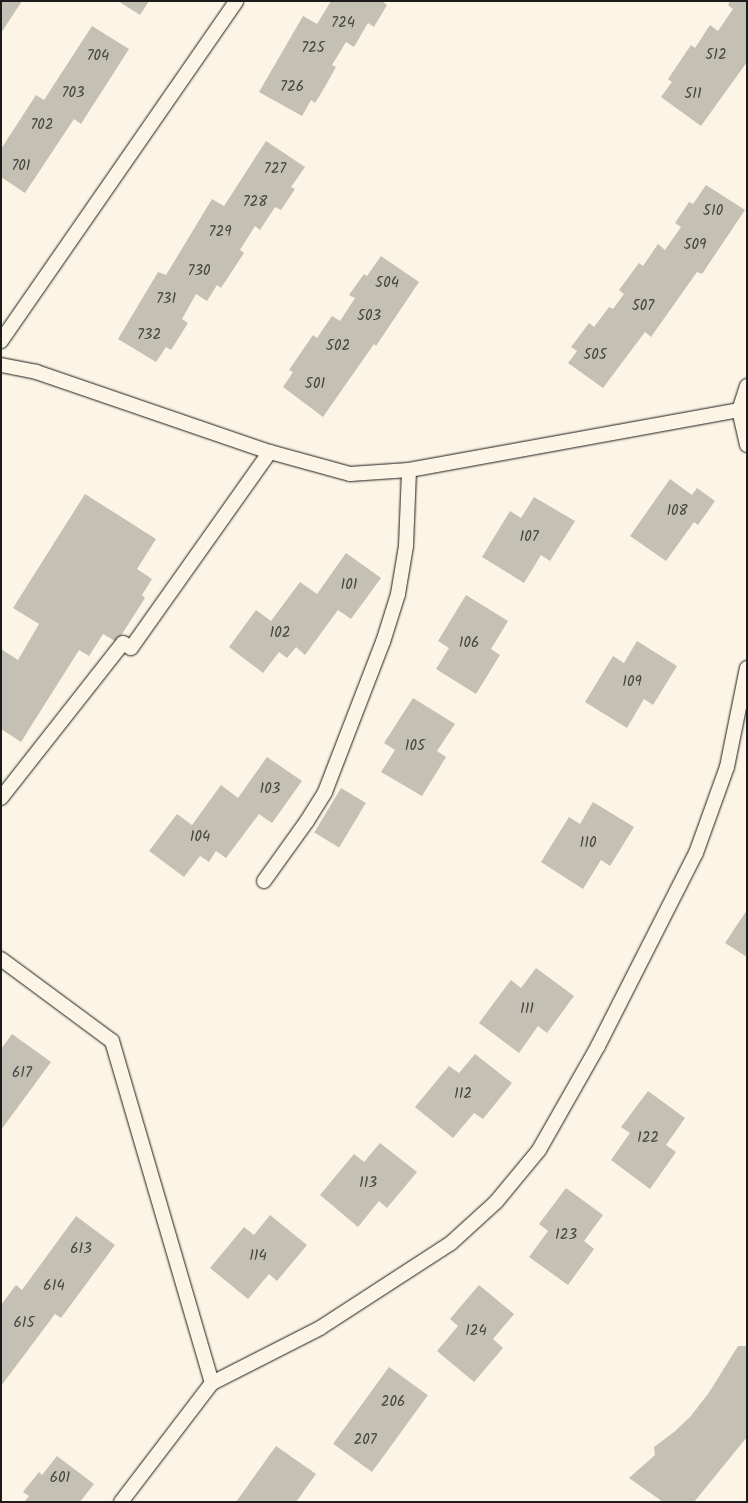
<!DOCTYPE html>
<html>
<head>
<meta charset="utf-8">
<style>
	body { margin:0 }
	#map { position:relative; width:748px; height:1503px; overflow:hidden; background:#fcf5e5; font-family:Kalam,sans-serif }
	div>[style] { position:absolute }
	.building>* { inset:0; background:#c4c0b3; transform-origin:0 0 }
	.roads { filter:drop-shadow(0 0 1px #1c1c1c) drop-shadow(0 0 1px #1c1c1c) }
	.lane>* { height:14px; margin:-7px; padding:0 7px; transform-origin:7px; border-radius:7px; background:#fcf5e5 }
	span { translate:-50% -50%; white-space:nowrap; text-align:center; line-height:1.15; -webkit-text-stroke:4.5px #fcf5e5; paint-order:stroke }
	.number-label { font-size:15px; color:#464542 }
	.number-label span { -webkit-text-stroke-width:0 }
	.frame { position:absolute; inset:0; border:2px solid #1c1c1c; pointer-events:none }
</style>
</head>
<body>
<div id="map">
	<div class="building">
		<i style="clip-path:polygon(1px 1px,22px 1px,1px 33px)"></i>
		<i style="clip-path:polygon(118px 1px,149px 1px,140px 15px)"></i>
		<i style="clip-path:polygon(331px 1px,385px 1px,384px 3px,387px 5px,374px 27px,368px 23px,354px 47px,346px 42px,332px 65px,336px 67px,326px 85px,315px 103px,311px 100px,302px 116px,259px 92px,303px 16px,317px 24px)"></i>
		<i style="clip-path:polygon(730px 1px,747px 1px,747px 62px,701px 126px,661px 97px,672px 82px,668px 79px,691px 45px,695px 48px,710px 25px,718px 31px,733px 9px,728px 5px)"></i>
		<i style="clip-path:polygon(92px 26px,129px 49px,81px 124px,74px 119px,25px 193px,1px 177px,1px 149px,36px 95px,44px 100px)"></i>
		<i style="clip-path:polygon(266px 141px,305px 167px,291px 187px,295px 189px,281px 210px,275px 207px,260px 230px,255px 226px,240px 250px,244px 253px,221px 288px,217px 285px,207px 301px,196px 294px,182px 319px,188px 323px,171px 350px,166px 347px,156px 362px,118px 339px,158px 272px,166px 275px,212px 199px,224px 206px)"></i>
		<i style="clip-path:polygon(706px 185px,745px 210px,702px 274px,697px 272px,651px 337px,645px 332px,603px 388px,568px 363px,577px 351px,571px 347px,589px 323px,594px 327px,609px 307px,613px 309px,624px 294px,619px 290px,639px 263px,643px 266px,658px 244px,665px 250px,681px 227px,675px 223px,689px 202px,693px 204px)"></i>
		<i style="clip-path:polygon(381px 256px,419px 282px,376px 346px,374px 344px,323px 417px,283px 387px,293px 372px,289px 370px,313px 335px,317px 338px,332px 316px,340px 321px,355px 298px,349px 295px,364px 274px,367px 276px)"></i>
		<i style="clip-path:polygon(670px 479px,692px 495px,697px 488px,715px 501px,698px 525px,694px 522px,666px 561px,630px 536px)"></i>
		<i style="clip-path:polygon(85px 494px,156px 539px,137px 569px,152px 579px,142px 595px,145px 598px,117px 642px,103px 634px,89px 656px,79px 650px,21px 742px,1px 729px,1px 649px,18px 660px,39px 624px,13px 608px)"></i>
		<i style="clip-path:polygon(534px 497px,575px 521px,550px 561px,541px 555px,524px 583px,482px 557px,510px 511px,521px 518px)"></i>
		<i style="clip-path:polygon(346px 553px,381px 578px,351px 619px,338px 610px,305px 655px,296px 647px,287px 658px,279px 652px,263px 673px,229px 647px,256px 610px,271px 621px,300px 582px,317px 594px)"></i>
		<i style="clip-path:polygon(466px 595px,508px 621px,491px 649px,500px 655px,476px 694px,436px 669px,449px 648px,438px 641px)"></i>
		<i style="clip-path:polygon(637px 641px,677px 666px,653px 705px,644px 699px,627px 728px,585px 702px,613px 656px,624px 663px)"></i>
		<i style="clip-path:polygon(413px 698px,455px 724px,437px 751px,446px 757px,422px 796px,381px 772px,395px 750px,384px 743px)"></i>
		<i style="clip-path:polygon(267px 757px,302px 781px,272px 823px,259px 814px,226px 858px,216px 851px,209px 862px,200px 856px,184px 877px,149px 851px,177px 814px,192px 825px,221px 785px,238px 798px)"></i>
		<i style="left:341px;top:788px;width:29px;height:52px;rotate:31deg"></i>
		<i style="clip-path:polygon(593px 802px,634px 827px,610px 866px,601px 860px,583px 889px,541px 862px,569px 817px,580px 824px)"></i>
		<i style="clip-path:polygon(747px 910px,747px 957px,725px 943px)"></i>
		<i style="clip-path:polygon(536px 968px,574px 996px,547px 1033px,538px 1026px,519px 1053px,479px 1023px,511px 980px,521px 988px)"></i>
		<i style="clip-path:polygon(12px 1034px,51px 1062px,1px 1130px,1px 1049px)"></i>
		<i style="clip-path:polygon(475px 1054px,512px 1083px,483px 1119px,474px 1113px,453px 1138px,415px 1107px,449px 1066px,459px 1073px)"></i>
		<i style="clip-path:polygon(648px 1091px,685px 1118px,666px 1145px,676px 1152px,650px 1189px,611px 1160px,630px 1133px,621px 1127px)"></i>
		<i style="clip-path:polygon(380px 1143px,417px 1172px,387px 1208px,379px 1201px,358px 1227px,320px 1195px,354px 1154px,364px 1162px)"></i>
		<i style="clip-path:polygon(566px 1188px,603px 1215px,584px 1241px,594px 1249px,568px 1285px,529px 1257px,548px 1231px,539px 1224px)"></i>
		<i style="clip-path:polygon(270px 1215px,307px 1245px,277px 1281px,269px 1274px,248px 1299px,210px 1268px,244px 1227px,254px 1235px)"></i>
		<i style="clip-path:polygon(76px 1216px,115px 1245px,61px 1318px,55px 1314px,1px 1386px,1px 1305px,16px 1285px,22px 1290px)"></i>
		<i style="clip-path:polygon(479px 1285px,514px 1314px,493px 1339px,503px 1348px,474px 1382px,437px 1351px,458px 1326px,450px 1319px)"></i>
		<i style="clip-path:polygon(738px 1346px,747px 1346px,747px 1437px,694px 1502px,663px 1502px,629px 1478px,655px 1455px,654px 1447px,674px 1432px,690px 1417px,708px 1394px)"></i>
		<i style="left:389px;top:1367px;width:48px;height:95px;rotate:36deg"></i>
		<i style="clip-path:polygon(276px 1446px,316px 1474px,296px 1502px,236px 1502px)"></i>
		<i style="clip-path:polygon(57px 1456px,94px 1484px,80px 1502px,24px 1502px,29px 1496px,23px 1492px,39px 1472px,42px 1475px)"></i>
	</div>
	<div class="roads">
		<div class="lane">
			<i style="left:1px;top:341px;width:413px;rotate:-55.3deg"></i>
			<i style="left:1px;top:365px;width:36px;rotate:11deg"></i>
			<i style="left:36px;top:372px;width:247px;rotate:18.9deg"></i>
			<i style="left:270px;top:452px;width:83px;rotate:15.4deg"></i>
			<i style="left:350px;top:474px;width:59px;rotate:-3.9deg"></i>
			<i style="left:409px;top:470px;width:335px;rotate:-10.3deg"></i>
			<i style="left:747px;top:386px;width:25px;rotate:108deg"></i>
			<i style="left:739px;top:410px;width:36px;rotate:77deg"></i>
			<i style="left:1px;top:798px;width:197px;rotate:-51.8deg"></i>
			<i style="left:123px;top:643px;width:9px;rotate:32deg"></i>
			<i style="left:131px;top:648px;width:240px;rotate:-54.7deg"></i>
			<i style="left:264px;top:881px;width:74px;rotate:-54.4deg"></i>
			<i style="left:307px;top:821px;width:34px;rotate:-58deg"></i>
			<i style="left:325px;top:792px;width:161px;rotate:-68.9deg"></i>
			<i style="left:383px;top:642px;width:50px;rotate:-72.6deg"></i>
			<i style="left:398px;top:594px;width:49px;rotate:-80.5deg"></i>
			<i style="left:406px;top:546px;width:76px;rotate:-87.7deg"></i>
			<i style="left:1px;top:959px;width:138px;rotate:36.5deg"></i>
			<i style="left:112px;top:1041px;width:356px;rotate:73.7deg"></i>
			<i style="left:121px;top:1502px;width:150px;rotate:-52.6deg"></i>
			<i style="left:212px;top:1383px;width:121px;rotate:-27deg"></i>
			<i style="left:320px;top:1328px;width:156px;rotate:-33deg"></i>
			<i style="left:451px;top:1243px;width:61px;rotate:-42.3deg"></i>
			<i style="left:496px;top:1202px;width:67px;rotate:-50.4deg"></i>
			<i style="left:539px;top:1150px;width:120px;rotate:-60.4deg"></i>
			<i style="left:598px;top:1046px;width:216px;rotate:-63.1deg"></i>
			<i style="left:696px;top:853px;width:91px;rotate:-70.2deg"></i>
			<i style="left:727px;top:767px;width:101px;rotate:-78.6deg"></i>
		</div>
	</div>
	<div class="number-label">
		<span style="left:343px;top:24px">724</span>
		<span style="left:313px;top:49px">725</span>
		<span style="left:716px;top:56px">512</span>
		<span style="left:98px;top:57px">704</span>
		<span style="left:292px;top:88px">726</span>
		<span style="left:73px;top:94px">703</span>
		<span style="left:693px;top:95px">511</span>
		<span style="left:42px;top:126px">702</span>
		<span style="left:21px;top:167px">701</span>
		<span style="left:275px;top:170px">727</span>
		<span style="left:255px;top:203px">728</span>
		<span style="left:713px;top:212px">510</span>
		<span style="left:220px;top:233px">729</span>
		<span style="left:695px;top:246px">509</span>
		<span style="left:199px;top:272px">730</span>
		<span style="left:387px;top:284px">504</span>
		<span style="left:166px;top:300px">731</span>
		<span style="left:643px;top:307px">507</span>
		<span style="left:369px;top:317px">503</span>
		<span style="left:149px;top:336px">732</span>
		<span style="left:338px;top:347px">502</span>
		<span style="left:595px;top:356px">505</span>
		<span style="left:315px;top:385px">501</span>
		<span style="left:677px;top:512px">108</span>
		<span style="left:529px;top:538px">107</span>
		<span style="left:349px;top:586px">101</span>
		<span style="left:280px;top:634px">102</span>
		<span style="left:469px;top:644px">106</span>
		<span style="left:632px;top:683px">109</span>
		<span style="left:415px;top:747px">105</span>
		<span style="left:270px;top:790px">103</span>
		<span style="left:200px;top:838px">104</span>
		<span style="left:588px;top:844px">110</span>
		<span style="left:527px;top:1010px">111</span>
		<span style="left:22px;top:1074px">617</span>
		<span style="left:463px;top:1095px">112</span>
		<span style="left:648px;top:1139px">122</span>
		<span style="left:368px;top:1184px">113</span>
		<span style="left:566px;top:1236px">123</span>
		<span style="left:81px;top:1250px">613</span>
		<span style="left:258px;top:1257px">114</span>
		<span style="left:54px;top:1287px">614</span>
		<span style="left:24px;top:1324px">615</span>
		<span style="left:476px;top:1332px">124</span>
		<span style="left:393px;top:1403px">206</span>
		<span style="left:365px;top:1441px">207</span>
		<span style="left:60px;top:1479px">601</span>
	</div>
	<div class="frame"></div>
</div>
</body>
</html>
